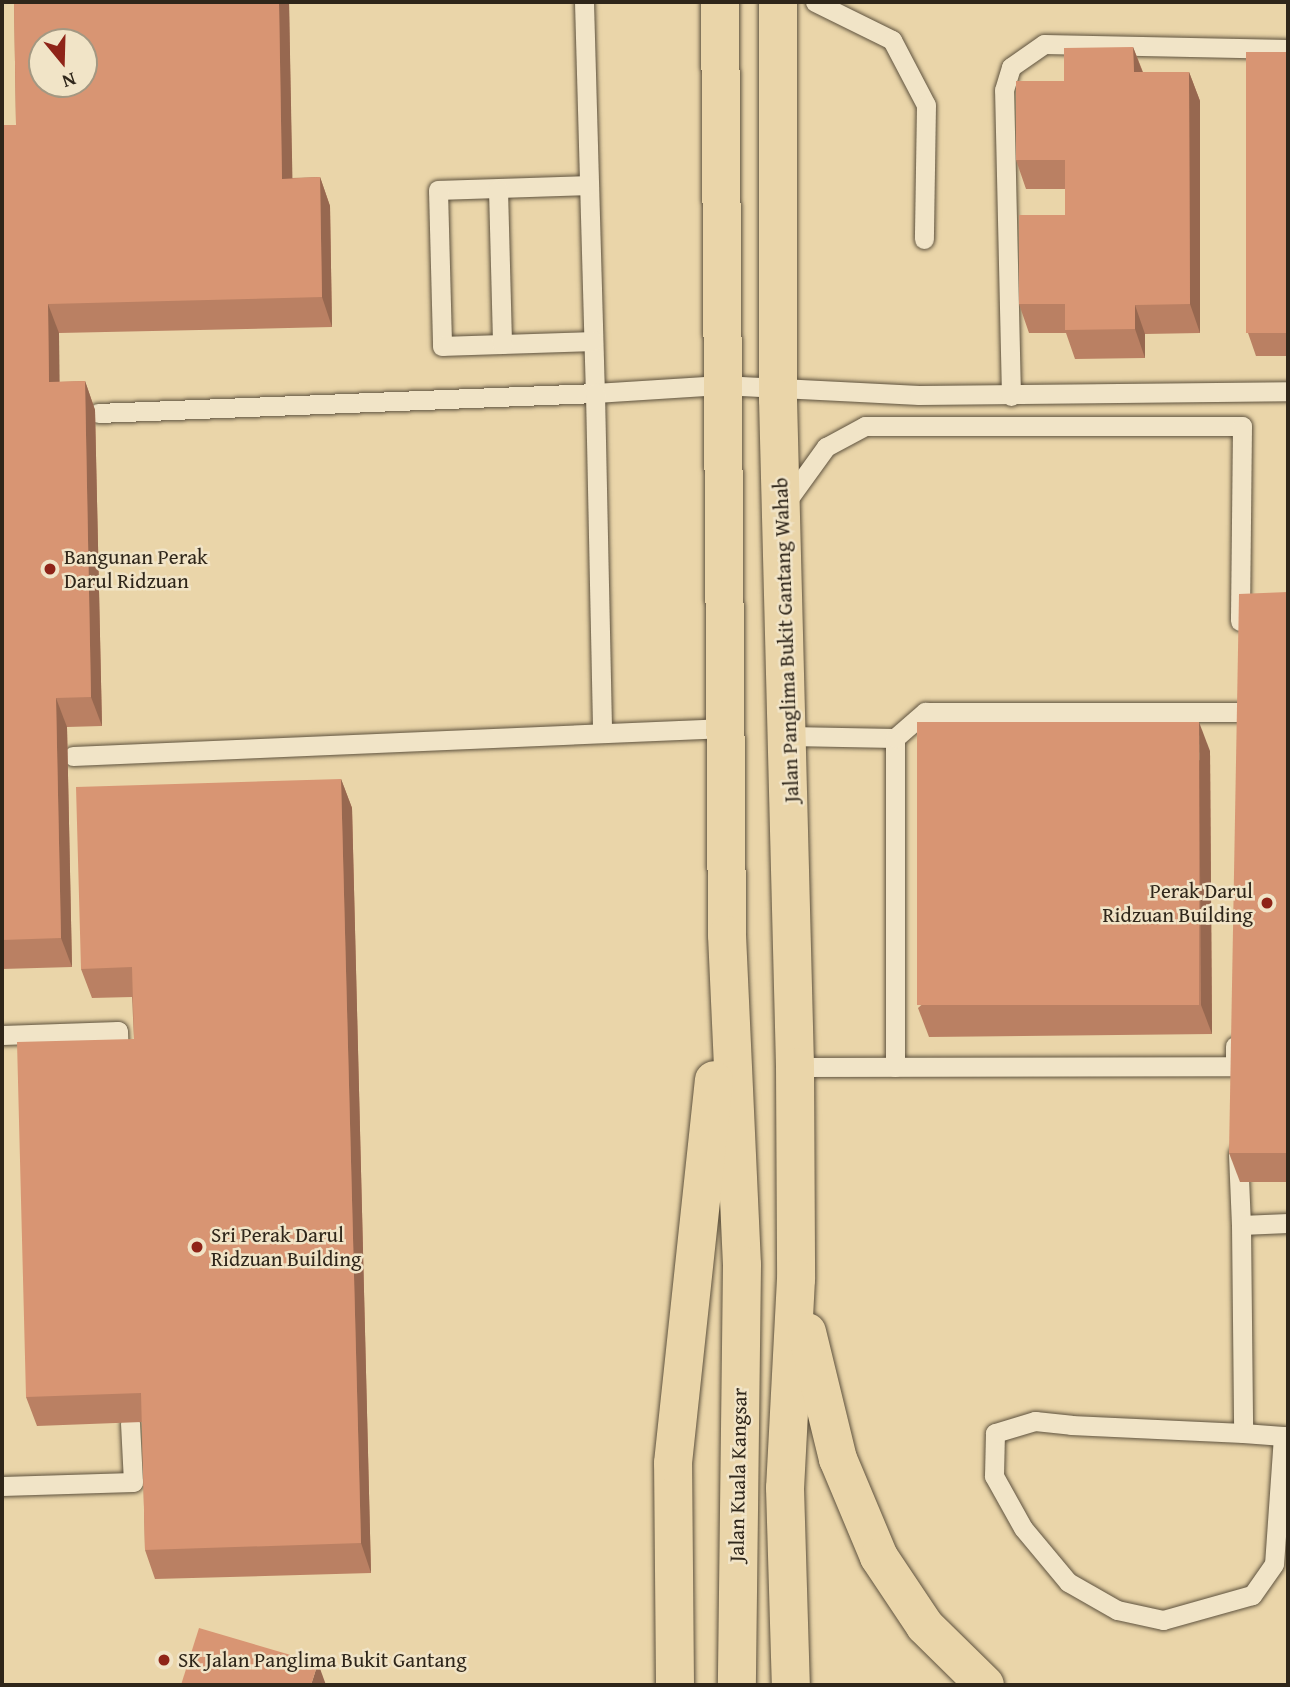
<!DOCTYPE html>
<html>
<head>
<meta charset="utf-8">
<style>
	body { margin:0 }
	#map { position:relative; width:1290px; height:1687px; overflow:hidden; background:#ead5a9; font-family:"Gentium Book Plus",serif }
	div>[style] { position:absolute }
	.roads { filter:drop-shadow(0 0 2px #5e523e) drop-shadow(0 0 2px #5e523e) }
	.service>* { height:19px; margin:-9.5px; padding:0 9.5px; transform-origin:9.5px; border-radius:9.5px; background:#f1e4c7 }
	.trunk>* { height:38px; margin:-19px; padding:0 19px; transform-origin:19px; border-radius:19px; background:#ead5a9 }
	.wall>* { inset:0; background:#ba8063 }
	.shaded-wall>* { inset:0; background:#976850 }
	.building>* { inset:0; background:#d89573; transform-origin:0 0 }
	.dots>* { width:19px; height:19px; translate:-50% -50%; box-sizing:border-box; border:4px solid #f1e4c7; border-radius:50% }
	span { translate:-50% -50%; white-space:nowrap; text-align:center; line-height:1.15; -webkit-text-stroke:5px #f1e4c7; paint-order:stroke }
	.poi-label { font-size:21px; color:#2f261a }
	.left { translate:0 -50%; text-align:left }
	.right { translate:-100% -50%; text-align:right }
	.street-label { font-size:21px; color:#2f261a }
	.frame { position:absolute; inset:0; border:4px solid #2f261a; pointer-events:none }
	.north { position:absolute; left:28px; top:28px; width:70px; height:70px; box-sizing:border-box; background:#f1e4c7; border:2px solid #a39882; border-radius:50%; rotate:161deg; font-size:19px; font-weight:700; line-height:28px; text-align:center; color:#2f261a }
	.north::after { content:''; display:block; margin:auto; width:24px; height:32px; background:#8f2418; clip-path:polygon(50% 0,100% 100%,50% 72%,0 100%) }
</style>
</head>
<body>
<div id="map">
	<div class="roads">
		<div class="service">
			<i style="left:584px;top:2px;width:391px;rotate:88.4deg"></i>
			<i style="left:595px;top:393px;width:126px;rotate:-3.6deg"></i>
			<i style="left:721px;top:385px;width:198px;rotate:2.9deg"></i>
			<i style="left:919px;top:395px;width:369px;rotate:-0.6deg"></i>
			<i style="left:815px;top:2px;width:86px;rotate:26.3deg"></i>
			<i style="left:892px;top:40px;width:73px;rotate:62.4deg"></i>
			<i style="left:926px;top:105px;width:134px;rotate:90.9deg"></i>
			<i style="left:589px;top:185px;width:151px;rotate:178.1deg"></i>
			<i style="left:438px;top:190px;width:156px;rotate:88.5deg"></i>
			<i style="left:442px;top:346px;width:151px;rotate:-1.9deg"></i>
			<i style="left:498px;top:189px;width:155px;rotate:88.5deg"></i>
			<i style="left:1011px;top:396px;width:306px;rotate:-91.3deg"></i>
			<i style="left:1004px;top:90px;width:24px;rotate:-73deg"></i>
			<i style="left:1011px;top:67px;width:40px;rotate:-34.9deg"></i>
			<i style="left:1044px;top:44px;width:244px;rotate:1.2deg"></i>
			<i style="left:98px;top:413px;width:497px;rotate:-2.3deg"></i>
			<i style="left:595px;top:393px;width:337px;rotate:88.8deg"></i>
			<i style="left:787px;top:501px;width:67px;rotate:-54.2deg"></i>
			<i style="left:826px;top:447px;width:44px;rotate:-28.3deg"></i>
			<i style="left:865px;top:426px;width:377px"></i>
			<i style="left:1242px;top:426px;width:195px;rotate:90.6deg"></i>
			<i style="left:789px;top:736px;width:106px;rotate:1.1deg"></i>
			<i style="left:73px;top:756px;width:654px;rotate:-2.46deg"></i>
			<i style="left:2px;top:1035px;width:116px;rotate:-2deg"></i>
			<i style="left:118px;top:1031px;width:34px;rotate:88deg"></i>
			<i style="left:795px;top:1067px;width:440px;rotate:-0.1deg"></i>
			<i style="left:1235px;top:1066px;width:20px;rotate:-90deg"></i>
			<i style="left:895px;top:1067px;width:329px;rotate:-90deg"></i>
			<i style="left:895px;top:738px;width:40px;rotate:-41deg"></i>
			<i style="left:925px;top:712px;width:315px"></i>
			<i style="left:1238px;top:1154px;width:71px;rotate:87.6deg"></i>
			<i style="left:1241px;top:1225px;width:47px;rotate:-2.4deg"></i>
			<i style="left:1241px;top:1225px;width:208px;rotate:89.4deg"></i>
			<i style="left:1283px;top:1436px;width:128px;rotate:94deg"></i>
			<i style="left:1274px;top:1564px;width:38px;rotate:125deg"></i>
			<i style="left:1252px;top:1595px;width:92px;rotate:164.3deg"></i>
			<i style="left:1163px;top:1620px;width:47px;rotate:-167.7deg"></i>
			<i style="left:1117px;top:1610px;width:56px;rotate:-150.3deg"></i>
			<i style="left:1068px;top:1582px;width:70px;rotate:-129.8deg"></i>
			<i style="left:1023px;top:1528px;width:60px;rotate:-119.1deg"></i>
			<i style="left:994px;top:1476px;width:43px;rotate:-88.7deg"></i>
			<i style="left:995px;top:1433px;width:42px;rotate:-16.7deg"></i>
			<i style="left:1035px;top:1421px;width:36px;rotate:6deg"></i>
			<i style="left:1071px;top:1425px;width:172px;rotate:2.7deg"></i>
			<i style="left:1243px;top:1433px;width:40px;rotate:4.3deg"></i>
			<i style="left:1283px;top:1436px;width:5px;rotate:11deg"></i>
			<i style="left:2px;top:1486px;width:131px;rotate:-1.7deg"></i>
			<i style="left:133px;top:1482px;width:59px;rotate:-92.9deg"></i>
		</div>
		<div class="trunk">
			<i style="left:720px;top:2px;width:933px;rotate:89.57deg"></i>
			<i style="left:727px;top:935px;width:330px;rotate:87.4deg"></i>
			<i style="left:742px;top:1265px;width:420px;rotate:90.7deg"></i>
			<i style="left:778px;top:2px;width:397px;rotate:90deg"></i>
			<i style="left:778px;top:399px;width:668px;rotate:88.54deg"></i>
			<i style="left:795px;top:1067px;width:212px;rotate:89.7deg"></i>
			<i style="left:796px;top:1279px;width:209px;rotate:93deg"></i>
			<i style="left:785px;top:1488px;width:197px;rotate:88.3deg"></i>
			<i style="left:807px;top:1332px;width:131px;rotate:76.3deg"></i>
			<i style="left:838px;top:1459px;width:106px;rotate:67.3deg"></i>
			<i style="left:879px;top:1557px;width:83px;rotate:56.3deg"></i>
			<i style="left:925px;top:1626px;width:84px;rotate:44.5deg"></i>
			<i style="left:675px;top:1685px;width:222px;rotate:-90.5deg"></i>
			<i style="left:673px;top:1463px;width:385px;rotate:-83.9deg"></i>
		</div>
	</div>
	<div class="wall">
		<i style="clip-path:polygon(14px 2px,289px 2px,292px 178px,320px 177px,330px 206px,332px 327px,59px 333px,59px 382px,85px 381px,95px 410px,102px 726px,67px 727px,72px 967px,2px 969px,2px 125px,16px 125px)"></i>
		<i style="clip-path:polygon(1133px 47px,1143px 72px,1189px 72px,1200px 101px,1200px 333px,1145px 334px,1145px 358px,1075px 359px,1066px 333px,1029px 333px,1019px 304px,1065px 215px,1065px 189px,1026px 189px,1016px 160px,1064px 81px)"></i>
		<i style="clip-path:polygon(1288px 52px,1288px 356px,1256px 356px,1248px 333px)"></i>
		<i style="clip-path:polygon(1288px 592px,1288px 1182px,1240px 1182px,1229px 1153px)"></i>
		<i style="clip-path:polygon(1210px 751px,1212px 1034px,929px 1037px,918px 1008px)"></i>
		<i style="clip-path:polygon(341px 779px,352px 808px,371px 1573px,155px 1579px,145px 1550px,142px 1422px,37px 1426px,26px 1397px,134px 1039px,132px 997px,92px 998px,81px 969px)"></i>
	</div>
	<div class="shaded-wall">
		<i style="clip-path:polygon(279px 2px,289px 2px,293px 208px,282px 179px)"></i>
		<i style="clip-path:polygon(1133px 47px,1144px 76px,1134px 72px)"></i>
		<i style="clip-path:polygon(1189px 72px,1200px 101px,1200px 333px,1190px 304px)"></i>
		<i style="clip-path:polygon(320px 177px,330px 206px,332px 327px,322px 297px)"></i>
		<i style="clip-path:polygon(48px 304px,59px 333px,60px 411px,49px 382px)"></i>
		<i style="clip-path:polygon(1135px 305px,1145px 334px,1145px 358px,1135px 329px)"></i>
		<i style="clip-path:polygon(85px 381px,95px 410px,102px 726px,91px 697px)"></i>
		<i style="clip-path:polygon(56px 698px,67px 727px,72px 967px,61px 938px)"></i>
		<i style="clip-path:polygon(1199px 722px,1210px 751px,1212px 1034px,1201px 1005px)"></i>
		<i style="clip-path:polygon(341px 779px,352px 808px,371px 1573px,361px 1543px)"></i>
		<i style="clip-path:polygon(318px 1663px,326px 1685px,311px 1685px)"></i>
	</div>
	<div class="building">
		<i style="clip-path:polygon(evenodd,14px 2px,279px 2px,282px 179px,320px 177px,322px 297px,48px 304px,49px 382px,85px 381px,91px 697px,56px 698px,61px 938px,2px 940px,2px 125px,16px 125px,14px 2px,42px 42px,84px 42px,84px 84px,42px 84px,42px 42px)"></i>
		<i style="clip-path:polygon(1133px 47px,1134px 72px,1189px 72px,1190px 304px,1135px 305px,1135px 329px,1065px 330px,1065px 304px,1019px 304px,1019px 215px,1065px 215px,1065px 160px,1016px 160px,1016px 81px,1064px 81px,1064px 48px)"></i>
		<i style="left:1288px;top:52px;width:281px;height:42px;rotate:90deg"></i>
		<i style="clip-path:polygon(1288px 592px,1288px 1153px,1229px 1153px,1239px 594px)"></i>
		<i style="left:1199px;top:722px;width:283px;height:282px;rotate:90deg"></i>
		<i style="clip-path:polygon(341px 779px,361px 1543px,145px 1550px,141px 1393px,26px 1397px,17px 1042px,134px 1039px,132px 967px,81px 969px,76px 787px)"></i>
		<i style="clip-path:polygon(199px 1628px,318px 1663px,311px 1685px,181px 1685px)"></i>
	</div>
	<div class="dots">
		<i style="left:50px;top:569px;background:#8f2418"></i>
		<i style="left:1267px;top:903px;background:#8f2418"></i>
		<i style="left:197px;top:1247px;background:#8f2418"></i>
		<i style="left:164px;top:1660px;background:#8f2418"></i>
	</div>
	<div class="poi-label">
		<span class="left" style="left:64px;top:569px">Bangunan Perak<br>Darul Ridzuan</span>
		<span class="right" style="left:1253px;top:903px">Perak Darul<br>Ridzuan Building</span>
		<span class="left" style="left:211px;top:1247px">Sri Perak Darul<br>Ridzuan Building</span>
		<span class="left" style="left:178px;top:1660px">SK Jalan Panglima Bukit Gantang</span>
	</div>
	<div class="street-label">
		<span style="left:786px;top:640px;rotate:-92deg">Jalan Panglima Bukit Gantang Wahab</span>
		<span style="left:738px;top:1475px;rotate:-89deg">Jalan Kuala Kangsar</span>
	</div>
	<div class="frame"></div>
	<div class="north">N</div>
</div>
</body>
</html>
